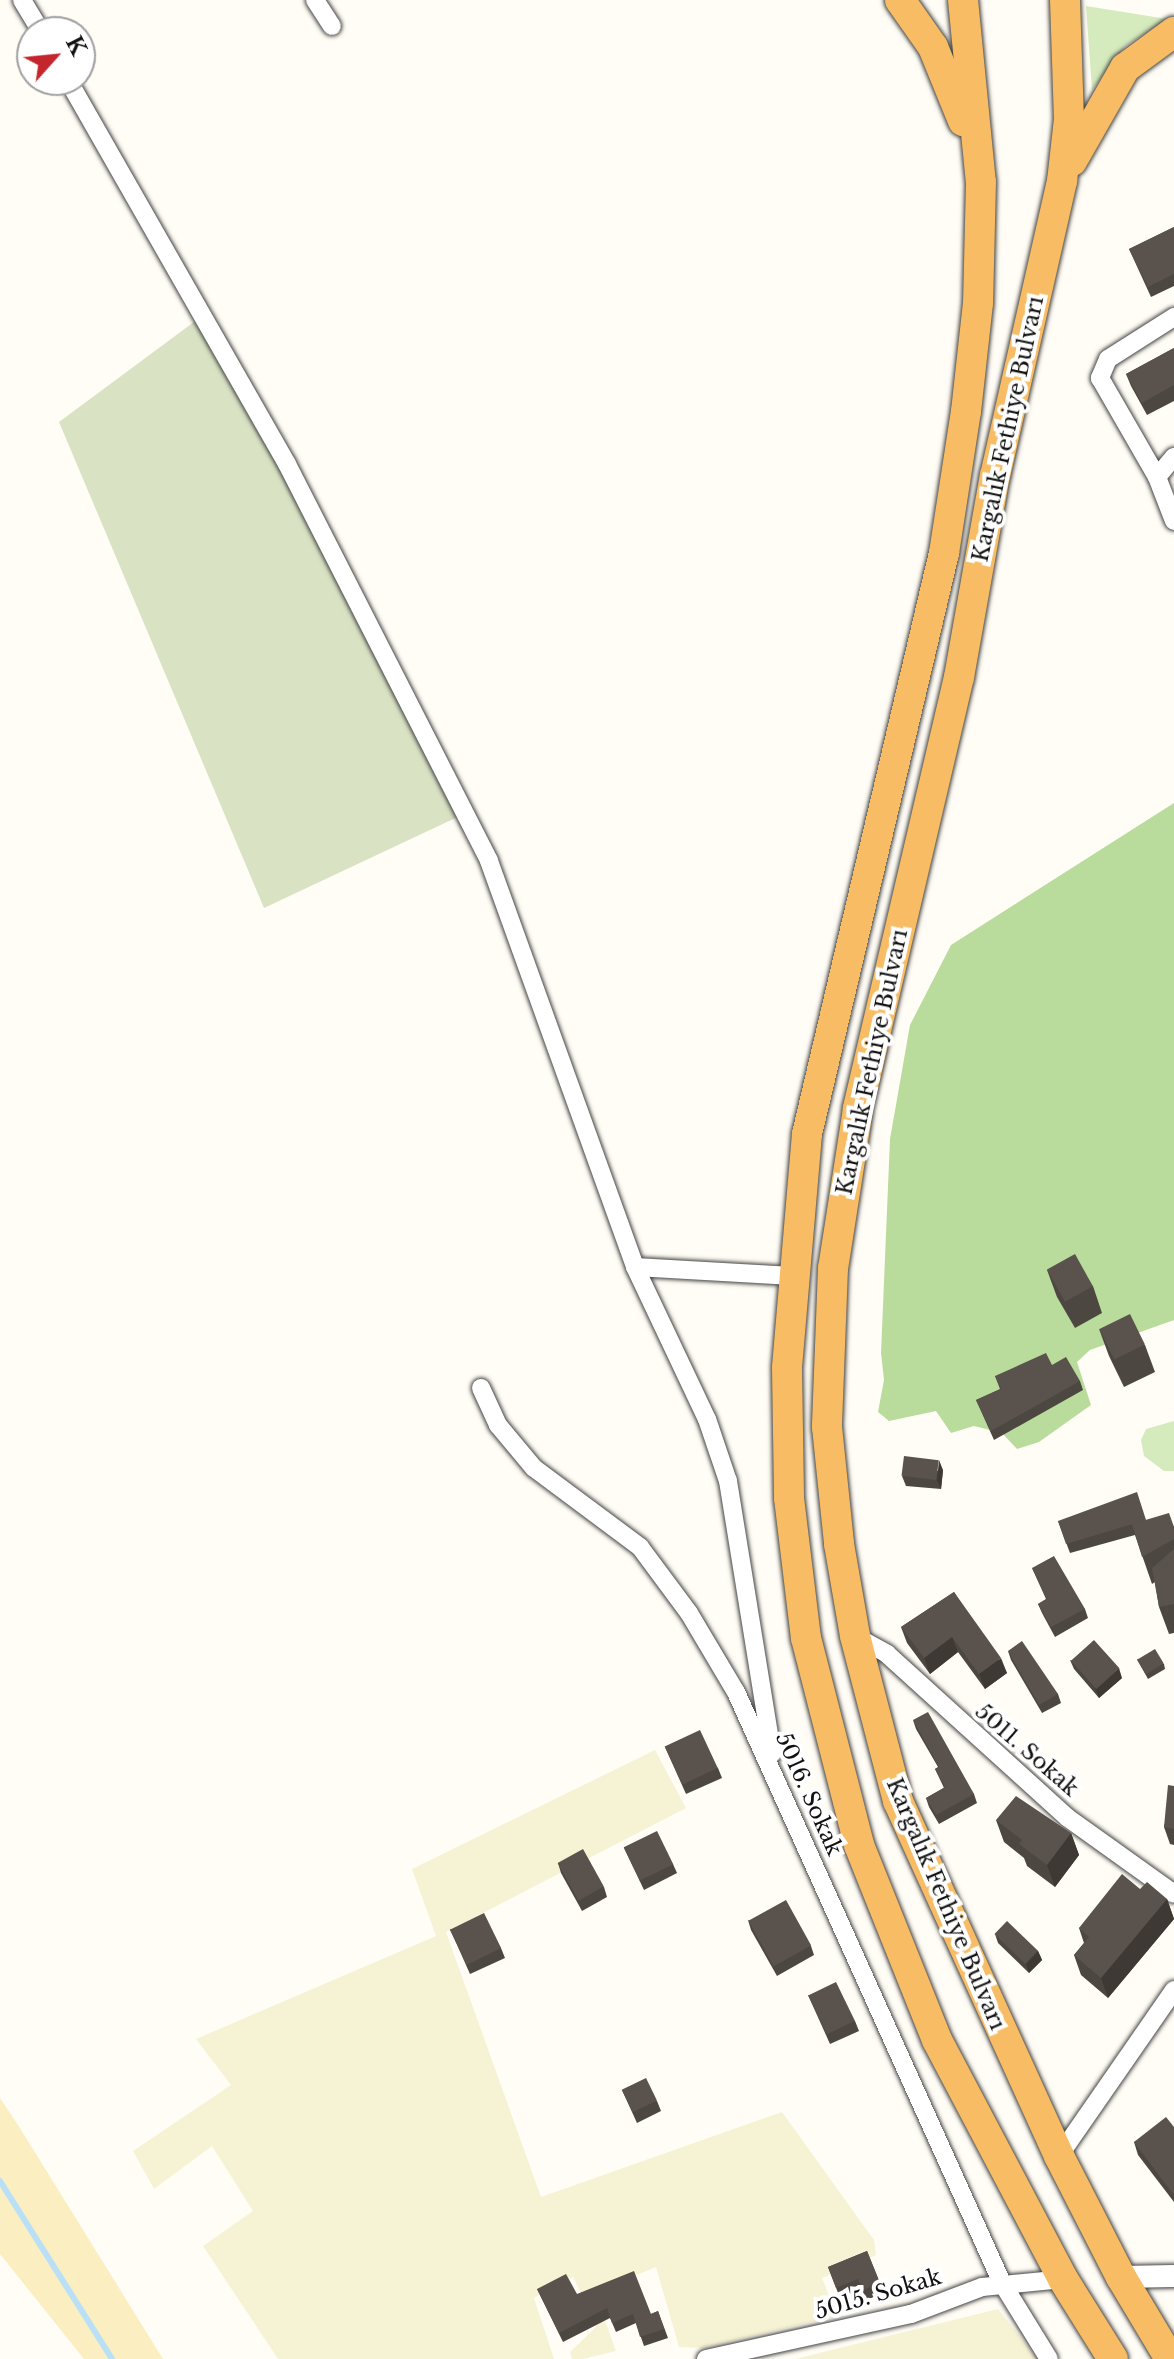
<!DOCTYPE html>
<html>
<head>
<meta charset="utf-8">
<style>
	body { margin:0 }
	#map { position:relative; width:1174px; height:2359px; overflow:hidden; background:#fffdf5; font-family:"Libre Baskerville",serif }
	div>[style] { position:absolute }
	.farmland>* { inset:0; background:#f6f3d4 }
	.green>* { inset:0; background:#d5ebbd }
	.forest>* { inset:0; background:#b9dc9c }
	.sand>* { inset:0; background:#fbeec1 }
	.cemetery>* { inset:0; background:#d9e3c4 }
	.stream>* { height:6px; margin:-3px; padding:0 3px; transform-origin:3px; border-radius:3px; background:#b9e0f7 }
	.roads { filter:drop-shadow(0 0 2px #444) drop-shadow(0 0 2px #444) }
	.minor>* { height:18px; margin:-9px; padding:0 9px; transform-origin:9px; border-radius:9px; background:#fff }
	.tertiary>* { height:22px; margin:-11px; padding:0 11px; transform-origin:11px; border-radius:11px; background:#fff }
	.trunk>* { height:30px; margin:-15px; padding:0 15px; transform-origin:15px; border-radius:15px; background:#f7bc64 }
	.wall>* { inset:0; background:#4d4742 }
	.shaded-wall>* { inset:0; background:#3f3936 }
	.building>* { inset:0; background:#5a524d; transform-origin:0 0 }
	span { translate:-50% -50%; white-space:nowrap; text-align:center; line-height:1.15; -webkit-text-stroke:8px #fff; paint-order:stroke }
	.street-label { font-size:22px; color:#111 }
	.north { position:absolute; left:16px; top:16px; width:80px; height:80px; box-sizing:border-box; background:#fff; border:2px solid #a0a0a0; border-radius:50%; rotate:63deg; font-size:22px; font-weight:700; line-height:32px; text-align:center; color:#111 }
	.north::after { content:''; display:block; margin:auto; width:28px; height:36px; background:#c4262e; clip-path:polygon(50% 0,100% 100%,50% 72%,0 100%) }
</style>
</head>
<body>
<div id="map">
	<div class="farmland">
		<i style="clip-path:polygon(655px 1750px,686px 1808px,446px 1932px,541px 2197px,782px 2112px,874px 2240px,876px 2255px,822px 2278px,837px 2316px,702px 2348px,679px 2347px,656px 2267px,595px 2292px,616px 2351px,583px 2359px,572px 2359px,570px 2352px,597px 2326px,573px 2277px,534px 2298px,554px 2359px,278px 2359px,203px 2246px,253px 2211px,212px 2146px,154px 2189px,133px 2151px,231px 2085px,196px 2039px,436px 1936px,412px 1869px)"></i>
		<i style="clip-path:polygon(998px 2309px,1038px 2359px,795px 2359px)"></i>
	</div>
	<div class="green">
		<i style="clip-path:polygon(1086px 6px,1167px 19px,1125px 46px,1092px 90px)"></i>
		<i style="clip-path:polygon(1174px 1421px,1174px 1471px,1164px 1471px,1144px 1456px,1141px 1440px,1146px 1429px)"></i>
	</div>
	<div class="forest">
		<i style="clip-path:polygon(1174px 803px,1174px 1320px,1090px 1350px,1077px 1362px,1091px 1405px,1039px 1442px,1017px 1449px,1002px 1433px,974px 1426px,951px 1433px,936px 1411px,889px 1421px,878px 1412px,884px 1380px,881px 1353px,890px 1139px,910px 1025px,951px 945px)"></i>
	</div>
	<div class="sand">
		<i style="clip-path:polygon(0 2098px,18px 2125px,163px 2359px,84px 2359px,0 2254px)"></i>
	</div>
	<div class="cemetery">
		<i style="clip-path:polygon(202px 316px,464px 814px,264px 908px,59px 422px)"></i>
	</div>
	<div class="stream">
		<i style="left:0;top:2181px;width:210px;rotate:57.8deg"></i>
	</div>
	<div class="roads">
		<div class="minor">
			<i style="left:22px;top:0;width:37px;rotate:59deg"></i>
			<i style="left:315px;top:0;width:31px;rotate:57deg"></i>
			<i style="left:68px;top:80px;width:442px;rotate:60.3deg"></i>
			<i style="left:287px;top:464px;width:445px;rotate:63deg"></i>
			<i style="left:489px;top:861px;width:431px;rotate:70.2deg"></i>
			<i style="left:635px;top:1267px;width:158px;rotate:3.3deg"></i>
			<i style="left:1174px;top:317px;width:78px;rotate:147.5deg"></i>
			<i style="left:1108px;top:359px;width:21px;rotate:113deg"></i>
			<i style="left:1100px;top:378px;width:114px;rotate:60.1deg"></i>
			<i style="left:1157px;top:477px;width:47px;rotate:68.9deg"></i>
			<i style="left:1157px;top:477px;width:26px;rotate:-50deg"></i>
			<i style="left:635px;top:1267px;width:168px;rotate:64.7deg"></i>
			<i style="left:707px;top:1419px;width:65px;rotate:71.3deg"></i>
			<i style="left:728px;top:1481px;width:276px;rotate:80.8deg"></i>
			<i style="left:481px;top:1388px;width:41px;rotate:65.3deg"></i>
			<i style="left:498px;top:1425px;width:56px;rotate:50.1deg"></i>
			<i style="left:534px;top:1468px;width:132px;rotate:36.7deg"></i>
			<i style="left:640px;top:1547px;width:82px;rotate:53.4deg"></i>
			<i style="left:689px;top:1613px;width:92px;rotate:59.3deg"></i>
			<i style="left:736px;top:1692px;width:648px;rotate:65.77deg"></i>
			<i style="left:1002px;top:2283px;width:89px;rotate:58.3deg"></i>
			<i style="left:855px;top:1636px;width:37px;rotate:29deg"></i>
			<i style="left:887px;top:1654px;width:244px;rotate:42.2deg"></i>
			<i style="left:1068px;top:1818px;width:130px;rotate:35.6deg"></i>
			<i style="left:1059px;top:2156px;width:202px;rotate:-55.3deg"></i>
			<i style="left:706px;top:2359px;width:210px;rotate:-12.4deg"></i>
			<i style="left:911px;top:2314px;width:76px;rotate:-20.8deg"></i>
			<i style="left:982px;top:2287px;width:81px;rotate:-5.6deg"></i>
		</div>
		<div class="tertiary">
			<i style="left:1121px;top:2277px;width:53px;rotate:-1.1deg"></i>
		</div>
		<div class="trunk">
			<i style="left:900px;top:0;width:57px;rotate:54.9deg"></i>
			<i style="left:933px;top:47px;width:80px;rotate:67.9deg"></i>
			<i style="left:963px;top:0;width:183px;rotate:84.4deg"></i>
			<i style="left:981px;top:182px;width:121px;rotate:91.4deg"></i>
			<i style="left:978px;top:303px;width:109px;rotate:96.3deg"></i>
			<i style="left:966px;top:411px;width:144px;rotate:98.8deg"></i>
			<i style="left:944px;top:553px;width:597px;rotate:103.27deg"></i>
			<i style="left:807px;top:1134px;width:235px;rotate:94.9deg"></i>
			<i style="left:787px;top:1368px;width:130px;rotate:89.1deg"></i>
			<i style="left:789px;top:1498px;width:141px;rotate:83.1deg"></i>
			<i style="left:806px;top:1638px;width:214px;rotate:75.6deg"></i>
			<i style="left:859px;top:1845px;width:210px;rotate:68.2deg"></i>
			<i style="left:937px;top:2040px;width:270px;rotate:62.2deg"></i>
			<i style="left:1063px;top:2279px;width:94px;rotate:58deg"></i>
			<i style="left:1065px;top:0;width:119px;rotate:88.1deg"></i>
			<i style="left:1069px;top:119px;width:62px;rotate:96.4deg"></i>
			<i style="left:1062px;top:181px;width:302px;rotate:102.8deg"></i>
			<i style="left:995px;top:475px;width:205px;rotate:100.1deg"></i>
			<i style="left:959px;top:677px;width:444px;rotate:103.2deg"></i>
			<i style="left:858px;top:1109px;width:161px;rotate:98.9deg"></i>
			<i style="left:833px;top:1268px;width:159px;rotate:92.2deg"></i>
			<i style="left:827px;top:1427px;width:118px;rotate:84.1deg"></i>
			<i style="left:839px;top:1544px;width:93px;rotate:80.1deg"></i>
			<i style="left:855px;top:1636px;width:171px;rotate:75.4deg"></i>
			<i style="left:898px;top:1801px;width:390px;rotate:65.6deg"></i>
			<i style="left:1059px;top:2156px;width:136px;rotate:62.9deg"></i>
			<i style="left:1121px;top:2277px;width:96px;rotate:59.1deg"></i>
			<i style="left:1072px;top:161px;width:107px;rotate:-60.3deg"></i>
			<i style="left:1125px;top:68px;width:61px;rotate:-36.3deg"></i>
		</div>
	</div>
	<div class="wall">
		<i style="clip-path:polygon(1174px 227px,1174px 286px,1151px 297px,1129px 249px)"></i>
		<i style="clip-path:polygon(1174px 348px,1174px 401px,1147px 415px,1131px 386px,1126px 374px)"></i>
		<i style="clip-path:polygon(1047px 1270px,1093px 1286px,1102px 1313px,1075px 1328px,1057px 1297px)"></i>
		<i style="clip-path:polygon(1099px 1329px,1145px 1345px,1155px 1372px,1124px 1387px,1109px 1356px)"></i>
		<i style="clip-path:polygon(995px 1376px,1080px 1381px,1083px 1390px,994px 1440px,976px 1400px,1000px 1389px)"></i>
		<i style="clip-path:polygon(943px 1470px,941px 1489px,906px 1486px,902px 1476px)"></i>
		<i style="clip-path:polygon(1147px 1520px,1174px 1526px,1174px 1633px,1169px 1634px,1159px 1607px,1155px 1582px,1152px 1584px,1135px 1535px,1070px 1553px,1058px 1521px)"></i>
		<i style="clip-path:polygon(1032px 1568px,1085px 1609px,1088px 1618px,1055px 1637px,1042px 1613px,1038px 1604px,1046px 1599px)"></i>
		<i style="clip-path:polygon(954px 1592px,1007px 1673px,985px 1689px,958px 1652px,930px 1674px,907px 1643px,901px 1627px)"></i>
		<i style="clip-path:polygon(1008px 1651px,1058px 1694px,1061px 1703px,1042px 1713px,1011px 1660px)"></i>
		<i style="clip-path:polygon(1137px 1659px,1164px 1664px,1165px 1669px,1148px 1679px)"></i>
		<i style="clip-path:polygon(1070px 1660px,1122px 1678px,1099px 1698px,1074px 1669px)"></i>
		<i style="clip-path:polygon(913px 1720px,974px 1794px,977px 1803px,939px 1824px,929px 1807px,926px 1798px,944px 1788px,935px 1769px,938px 1767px,916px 1729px)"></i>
		<i style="clip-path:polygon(665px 1747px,718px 1768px,722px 1778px,686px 1794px)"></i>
		<i style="clip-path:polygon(1174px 1786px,1174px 1845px,1170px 1844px,1164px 1827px)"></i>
		<i style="clip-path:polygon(996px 1820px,1071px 1833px,1079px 1855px,1055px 1887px,1027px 1866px,1024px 1858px,1004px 1842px)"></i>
		<i style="clip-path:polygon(624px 1848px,673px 1864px,677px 1873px,644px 1890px)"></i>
		<i style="clip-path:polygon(558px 1863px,604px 1887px,607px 1897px,582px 1911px,561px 1873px)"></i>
		<i style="clip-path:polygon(1140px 1889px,1167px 1899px,1174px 1919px,1108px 1998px,1081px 1975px,1074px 1955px,1084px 1943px,1079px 1928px)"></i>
		<i style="clip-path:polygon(748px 1920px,811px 1946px,814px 1955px,777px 1976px,751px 1930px)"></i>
		<i style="clip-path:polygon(450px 1929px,501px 1948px,505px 1958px,470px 1974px)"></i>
		<i style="clip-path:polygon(995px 1934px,1038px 1951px,1042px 1960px,1029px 1973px,998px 1943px)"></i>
		<i style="clip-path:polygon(808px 1995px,855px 2021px,859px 2031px,830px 2044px)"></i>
		<i style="clip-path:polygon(622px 2090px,657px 2101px,661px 2111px,637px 2123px)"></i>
		<i style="clip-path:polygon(1174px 2127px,1174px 2202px,1138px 2155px,1134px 2142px)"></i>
		<i style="clip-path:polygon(867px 2251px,884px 2293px,866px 2300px,862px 2289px,840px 2298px,828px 2267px)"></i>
		<i style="clip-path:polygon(537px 2289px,577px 2294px,651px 2314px,658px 2311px,668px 2338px,644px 2346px,636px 2323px,616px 2332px,610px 2318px,563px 2342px)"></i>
	</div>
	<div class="shaded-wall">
		<i style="clip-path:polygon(939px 1460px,943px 1470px,941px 1489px,937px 1480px)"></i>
		<i style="clip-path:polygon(952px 1637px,958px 1652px,930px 1674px,924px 1658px)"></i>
		<i style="clip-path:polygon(1001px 1658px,1007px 1673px,985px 1689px,979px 1674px)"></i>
		<i style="clip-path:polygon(1119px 1668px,1122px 1678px,1099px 1698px,1095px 1688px)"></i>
		<i style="clip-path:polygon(1071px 1833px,1079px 1855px,1055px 1887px,1047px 1865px)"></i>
		<i style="clip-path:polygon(1167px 1899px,1174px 1919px,1108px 1998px,1101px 1978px)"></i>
		<i style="clip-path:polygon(1038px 1951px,1042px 1960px,1029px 1973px,1026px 1964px)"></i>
	</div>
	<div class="building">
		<i style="clip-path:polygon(1174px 227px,1174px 274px,1148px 287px,1129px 249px)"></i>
		<i style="clip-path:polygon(1174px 348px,1174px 385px,1142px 403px,1126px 374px)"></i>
		<i style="left:1075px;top:1254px;width:37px;height:32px;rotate:61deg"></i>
		<i style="left:1130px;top:1314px;width:34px;height:34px;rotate:64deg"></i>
		<i style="clip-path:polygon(1046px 1353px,1052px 1365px,1066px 1357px,1080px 1381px,991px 1431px,976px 1400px,1001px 1389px,995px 1376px)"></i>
		<i style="left:904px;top:1456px;width:35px;height:20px;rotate:7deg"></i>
		<i style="clip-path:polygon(1137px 1492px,1146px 1520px,1066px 1544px,1058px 1521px)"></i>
		<i style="clip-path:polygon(1169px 1513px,1174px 1527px,1174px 1539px,1142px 1557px,1132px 1524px)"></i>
		<i style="clip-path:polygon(1174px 1549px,1174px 1604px,1159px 1607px,1152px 1568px)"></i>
		<i style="clip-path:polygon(1054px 1556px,1085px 1609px,1051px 1627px,1038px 1604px,1047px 1599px,1032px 1568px)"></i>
		<i style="clip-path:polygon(954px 1592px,1001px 1658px,979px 1674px,952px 1637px,924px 1658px,901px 1627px)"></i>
		<i style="left:1094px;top:1640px;width:38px;height:31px;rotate:48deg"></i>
		<i style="clip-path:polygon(1022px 1641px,1058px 1694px,1039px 1705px,1008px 1651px)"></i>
		<i style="left:1155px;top:1649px;width:17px;height:21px;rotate:59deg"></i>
		<i style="clip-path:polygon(928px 1712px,974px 1794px,936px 1815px,926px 1798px,945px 1787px,935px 1769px,939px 1767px,913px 1720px)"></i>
		<i style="left:700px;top:1730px;width:42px;height:39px;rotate:65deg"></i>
		<i style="clip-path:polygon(1168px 1785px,1174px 1786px,1174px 1829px,1164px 1827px)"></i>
		<i style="clip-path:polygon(1016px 1796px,1071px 1833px,1047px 1865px,1019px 1844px,1022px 1840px,996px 1820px)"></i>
		<i style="left:657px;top:1831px;width:37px;height:37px;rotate:64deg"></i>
		<i style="left:583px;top:1849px;width:43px;height:29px;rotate:61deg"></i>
		<i style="clip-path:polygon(1122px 1874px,1140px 1889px,1147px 1882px,1167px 1899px,1101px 1978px,1074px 1955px,1089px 1937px,1079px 1928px)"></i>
		<i style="left:786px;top:1900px;width:52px;height:43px;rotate:61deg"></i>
		<i style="left:484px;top:1913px;width:39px;height:38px;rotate:64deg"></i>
		<i style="left:1007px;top:1921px;width:43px;height:18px;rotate:44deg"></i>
		<i style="left:836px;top:1982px;width:43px;height:31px;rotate:64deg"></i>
		<i style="left:646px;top:2078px;width:25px;height:27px;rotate:64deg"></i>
		<i style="clip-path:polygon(1166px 2117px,1174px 2127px,1174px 2193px,1173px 2194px,1134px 2142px)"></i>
		<i style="clip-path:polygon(867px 2251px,880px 2283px,863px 2290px,858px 2279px,836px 2288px,828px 2267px)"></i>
		<i style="clip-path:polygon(634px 2271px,651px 2314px,658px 2311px,664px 2329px,640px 2337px,633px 2314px,612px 2323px,607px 2308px,559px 2333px,537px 2289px,566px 2274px,577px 2294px)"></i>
	</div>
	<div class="street-label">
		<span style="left:1008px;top:429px;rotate:-78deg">Kargalık Fethiye Bulvarı</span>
		<span style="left:872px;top:1062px;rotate:-78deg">Kargalık Fethiye Bulvarı</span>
		<span style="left:1027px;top:1750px;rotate:41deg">5011. Sokak</span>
		<span style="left:809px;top:1794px;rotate:66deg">5016. Sokak</span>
		<span style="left:946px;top:1904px;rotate:67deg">Kargalık Fethiye Bulvarı</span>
		<span style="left:878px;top:2294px;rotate:-16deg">5015. Sokak</span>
	</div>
	<div class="north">K</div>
</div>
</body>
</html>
